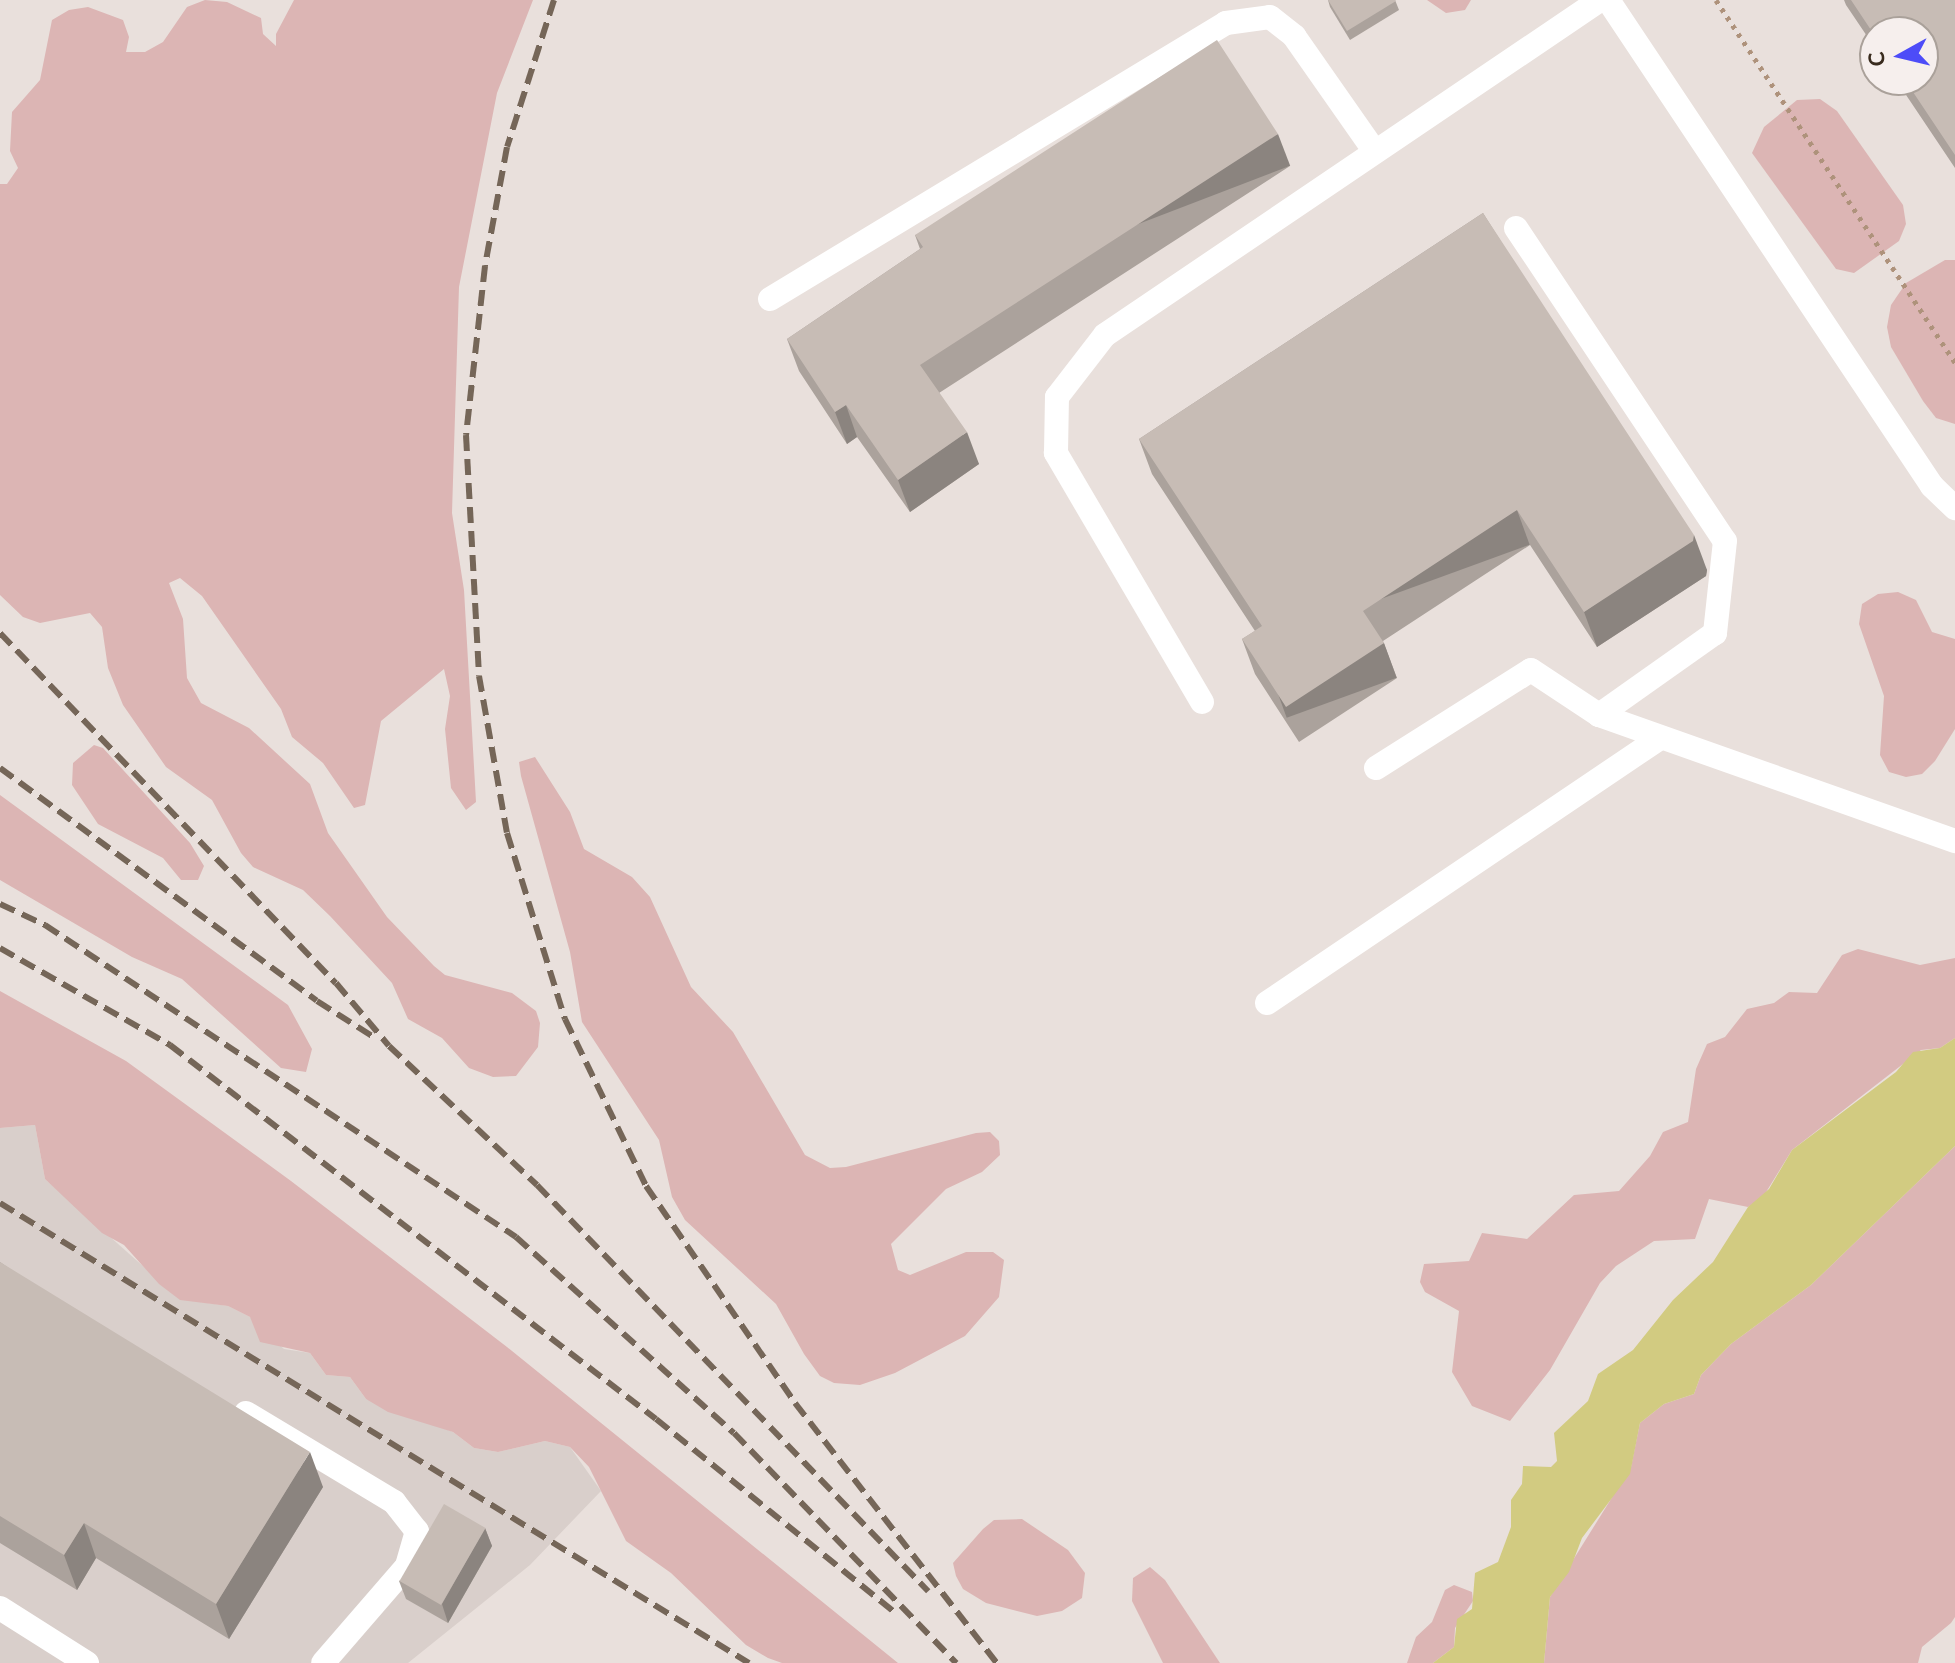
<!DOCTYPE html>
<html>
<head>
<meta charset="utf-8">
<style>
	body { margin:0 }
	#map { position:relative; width:1955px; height:1663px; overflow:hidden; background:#e9e0dc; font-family:"Nunito Sans",sans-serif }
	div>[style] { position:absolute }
	.built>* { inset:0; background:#d9cfcb }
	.green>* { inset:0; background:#dcb5b4 }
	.water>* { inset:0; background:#d2cb81 }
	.path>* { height:5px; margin-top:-2.5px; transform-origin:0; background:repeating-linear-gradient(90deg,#ae927b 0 4px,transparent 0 10px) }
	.minor>* { height:24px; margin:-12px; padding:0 12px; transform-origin:12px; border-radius:12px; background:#fff }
	.rail>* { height:6px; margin-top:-3px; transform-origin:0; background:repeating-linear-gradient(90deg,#756658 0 16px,transparent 0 24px) }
	.wall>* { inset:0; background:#aba29c }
	.shaded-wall>* { inset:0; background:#8b847f; transform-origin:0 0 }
	.building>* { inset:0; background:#c7bcb5; transform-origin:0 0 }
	span { translate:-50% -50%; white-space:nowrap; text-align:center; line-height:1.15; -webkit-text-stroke:6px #f6efed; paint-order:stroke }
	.north { position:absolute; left:1859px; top:16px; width:80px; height:80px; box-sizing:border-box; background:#f6efed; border:2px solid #aaa19a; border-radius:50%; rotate:262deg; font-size:22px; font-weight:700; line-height:32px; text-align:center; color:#392b1e }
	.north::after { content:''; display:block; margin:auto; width:28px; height:36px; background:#4d4cf8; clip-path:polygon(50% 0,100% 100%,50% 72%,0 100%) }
</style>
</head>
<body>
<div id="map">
	<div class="built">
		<i style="clip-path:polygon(35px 1125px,45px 1179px,180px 1299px,228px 1306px,250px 1317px,284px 1349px,310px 1353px,326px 1375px,350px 1377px,366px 1399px,453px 1432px,474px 1448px,498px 1452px,545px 1441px,570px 1447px,601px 1491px,530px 1565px,408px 1663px,0 1663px,0 1128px)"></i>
	</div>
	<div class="green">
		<i style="clip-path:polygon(205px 0,227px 2px,261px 18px,263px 34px,276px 46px,276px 34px,294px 0,533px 0,497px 93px,459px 287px,452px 513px,464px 590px,476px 802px,466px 810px,451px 788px,445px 729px,450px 696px,444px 669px,381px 721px,365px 805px,354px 808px,323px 763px,292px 737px,281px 709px,202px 596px,180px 578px,169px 583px,183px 619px,187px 678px,201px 703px,249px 728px,310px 784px,328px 833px,387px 917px,434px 966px,445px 975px,512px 993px,536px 1011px,540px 1023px,538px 1047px,516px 1076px,493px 1077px,469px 1068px,442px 1038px,408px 1019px,392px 983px,330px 916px,303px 890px,253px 867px,241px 853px,212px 800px,166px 767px,123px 705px,108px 668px,102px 627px,90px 613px,40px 623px,23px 617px,0 595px,0 184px,7px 184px,18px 168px,10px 151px,12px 112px,40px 80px,52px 20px,69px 10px,88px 7px,123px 20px,129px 37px,126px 52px,145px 52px,163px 42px,187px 7px)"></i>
		<i style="clip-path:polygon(1427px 0,1471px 0,1465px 10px,1446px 13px)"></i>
		<i style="clip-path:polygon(1820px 99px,1837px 111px,1903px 205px,1906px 224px,1899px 241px,1854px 273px,1836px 269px,1752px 153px,1764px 127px,1797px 100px)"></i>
		<i style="clip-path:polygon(1945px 260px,1955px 260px,1955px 424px,1936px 418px,1923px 401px,1891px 347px,1887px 327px,1891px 305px,1906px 283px)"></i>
		<i style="clip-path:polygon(1898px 592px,1916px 600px,1932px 632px,1955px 639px,1955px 729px,1935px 761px,1922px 774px,1906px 777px,1889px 772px,1880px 755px,1884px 696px,1859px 624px,1862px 604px,1878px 594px)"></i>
		<i style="clip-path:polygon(94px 745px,103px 748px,190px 843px,204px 866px,198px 880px,181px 880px,163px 858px,98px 824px,72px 785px,73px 763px)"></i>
		<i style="clip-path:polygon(535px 757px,570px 812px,584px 849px,632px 877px,650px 897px,691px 987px,733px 1032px,805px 1155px,830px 1168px,846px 1167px,976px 1133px,990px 1132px,999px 1141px,1000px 1155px,982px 1172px,946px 1189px,891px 1244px,898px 1270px,910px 1275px,966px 1252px,993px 1252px,1004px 1260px,999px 1297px,965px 1336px,895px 1373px,860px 1385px,834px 1383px,820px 1376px,804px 1354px,776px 1304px,685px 1220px,672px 1197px,659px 1140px,582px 1022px,570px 952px,521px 776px,519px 762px)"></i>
		<i style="clip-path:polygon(0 795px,288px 1005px,312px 1049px,306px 1072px,281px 1068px,182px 979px,132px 957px,0 880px)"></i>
		<i style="clip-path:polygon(1858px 949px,1920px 965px,1955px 958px,1955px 1038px,1940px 1048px,1921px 1050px,1792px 1150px,1763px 1197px,1748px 1207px,1709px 1199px,1695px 1239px,1654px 1241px,1616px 1266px,1600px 1283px,1550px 1370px,1510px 1421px,1472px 1406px,1452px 1372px,1459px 1311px,1425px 1292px,1420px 1282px,1424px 1264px,1469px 1261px,1482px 1233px,1527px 1239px,1574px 1195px,1619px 1191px,1650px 1156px,1663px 1132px,1688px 1122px,1696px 1069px,1707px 1044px,1725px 1037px,1747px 1009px,1774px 1003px,1789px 992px,1817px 993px,1842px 955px)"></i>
		<i style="clip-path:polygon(0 991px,126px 1061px,291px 1181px,507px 1347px,898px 1663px,782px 1663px,768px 1658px,746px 1645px,671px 1573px,626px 1541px,589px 1467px,570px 1447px,545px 1441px,498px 1452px,474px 1448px,453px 1432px,388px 1412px,366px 1399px,350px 1377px,326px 1375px,310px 1353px,260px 1342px,250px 1317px,228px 1306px,180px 1300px,159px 1284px,124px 1245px,102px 1233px,45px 1179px,35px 1125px,0 1128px)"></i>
		<i style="clip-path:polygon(1955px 1146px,1955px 1617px,1951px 1623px,1922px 1647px,1918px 1663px,1544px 1663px,1550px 1597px,1631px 1467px,1640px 1423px,1664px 1404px,1694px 1394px,1701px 1375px,1731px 1344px,1811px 1285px)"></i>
		<i style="clip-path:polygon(1022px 1519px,1068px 1550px,1085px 1573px,1082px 1598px,1062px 1611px,1037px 1616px,986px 1603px,963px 1589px,956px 1576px,953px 1563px,983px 1529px,994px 1520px)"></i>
		<i style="clip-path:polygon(1150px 1567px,1165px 1580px,1220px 1663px,1163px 1663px,1132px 1601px,1133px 1578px)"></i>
		<i style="clip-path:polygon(1454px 1585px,1472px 1592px,1473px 1601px,1455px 1628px,1454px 1647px,1433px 1663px,1407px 1663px,1416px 1637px,1432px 1622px,1445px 1590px)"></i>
	</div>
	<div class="water">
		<i style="clip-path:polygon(1955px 1038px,1955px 1146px,1811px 1285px,1731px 1344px,1701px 1375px,1694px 1394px,1664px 1404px,1640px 1423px,1630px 1474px,1582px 1538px,1569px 1572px,1550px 1597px,1544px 1663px,1433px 1663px,1454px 1647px,1457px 1619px,1472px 1609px,1475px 1573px,1498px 1562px,1511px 1527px,1511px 1500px,1522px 1484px,1523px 1466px,1551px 1467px,1557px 1461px,1554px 1433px,1588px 1401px,1598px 1374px,1633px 1350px,1673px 1300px,1713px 1262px,1748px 1207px,1769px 1189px,1792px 1150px,1896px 1072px,1913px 1052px,1940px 1048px)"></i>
	</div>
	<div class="path">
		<i style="left:1716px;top:0;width:435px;rotate:56.6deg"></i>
	</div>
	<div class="minor">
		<i style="left:1608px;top:0;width:584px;rotate:56.31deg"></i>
		<i style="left:1932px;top:486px;width:32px;rotate:44deg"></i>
		<i style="left:1516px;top:228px;width:376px;rotate:56.3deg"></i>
		<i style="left:1725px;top:541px;width:93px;rotate:96.2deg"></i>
		<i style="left:1715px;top:633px;width:142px;rotate:144.7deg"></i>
		<i style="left:770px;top:299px;width:533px;rotate:-31.18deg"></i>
		<i style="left:1226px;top:23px;width:44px;rotate:-7.8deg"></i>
		<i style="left:1270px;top:17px;width:31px;rotate:38deg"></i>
		<i style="left:1294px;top:36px;width:138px;rotate:55deg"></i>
		<i style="left:1202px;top:702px;width:289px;rotate:-120.4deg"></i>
		<i style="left:1056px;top:453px;width:56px;rotate:-89deg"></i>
		<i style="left:1057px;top:397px;width:78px;rotate:-52.3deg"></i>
		<i style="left:1105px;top:335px;width:598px;rotate:-34.09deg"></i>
		<i style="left:1376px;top:768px;width:183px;rotate:-32.3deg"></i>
		<i style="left:1531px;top:670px;width:82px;rotate:33.5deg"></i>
		<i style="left:1599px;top:715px;width:378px;rotate:19.5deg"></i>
		<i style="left:1267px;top:1003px;width:474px;rotate:-34deg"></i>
		<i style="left:246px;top:1413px;width:173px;rotate:31deg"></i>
		<i style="left:394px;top:1502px;width:37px;rotate:52deg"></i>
		<i style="left:417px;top:1531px;width:36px;rotate:106deg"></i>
		<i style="left:407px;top:1566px;width:128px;rotate:130.9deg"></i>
		<i style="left:0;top:1608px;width:103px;rotate:32.3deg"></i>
	</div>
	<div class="rail">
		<i style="left:554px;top:0;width:154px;rotate:107.7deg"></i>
		<i style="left:507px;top:147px;width:121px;rotate:100.5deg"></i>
		<i style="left:485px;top:266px;width:170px;rotate:96.4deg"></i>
		<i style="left:466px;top:435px;width:241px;rotate:86.9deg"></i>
		<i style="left:479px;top:676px;width:159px;rotate:79.9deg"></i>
		<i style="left:507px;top:833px;width:195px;rotate:72.7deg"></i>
		<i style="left:565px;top:1019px;width:186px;rotate:64.1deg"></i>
		<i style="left:646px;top:1186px;width:263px;rotate:55.5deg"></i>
		<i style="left:795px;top:1403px;width:329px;rotate:52.2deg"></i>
		<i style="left:0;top:633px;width:485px;rotate:46.2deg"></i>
		<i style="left:336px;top:983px;width:82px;rotate:49.9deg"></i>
		<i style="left:389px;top:1046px;width:203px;rotate:43.2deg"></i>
		<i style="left:537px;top:1185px;width:564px;rotate:46.08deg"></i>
		<i style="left:0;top:768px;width:393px;rotate:36.3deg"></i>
		<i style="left:317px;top:1001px;width:69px;rotate:32.5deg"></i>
		<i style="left:0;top:904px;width:50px;rotate:25deg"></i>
		<i style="left:45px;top:925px;width:565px;rotate:33.52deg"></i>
		<i style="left:516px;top:1237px;width:293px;rotate:42deg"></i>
		<i style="left:734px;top:1433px;width:320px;rotate:46deg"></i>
		<i style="left:0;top:948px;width:196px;rotate:29.7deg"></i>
		<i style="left:170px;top:1045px;width:613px;rotate:37.58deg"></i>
		<i style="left:656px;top:1419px;width:306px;rotate:39deg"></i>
		<i style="left:0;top:1203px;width:879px;rotate:31.56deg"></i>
	</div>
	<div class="wall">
		<i style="clip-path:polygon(1328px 0,1395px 0,1399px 10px,1350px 40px,1330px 7px)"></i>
		<i style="clip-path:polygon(1844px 0,1955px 0,1955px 168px,1896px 80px,1923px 80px,1875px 32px,1875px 48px,1846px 5px)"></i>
		<i style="clip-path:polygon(1290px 166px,939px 393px,979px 464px,910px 512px,857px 437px,847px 444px,799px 371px,787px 339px,920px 249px,915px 235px)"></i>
		<i style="clip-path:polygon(1483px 213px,1707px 570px,1706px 576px,1597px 647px,1530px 545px,1383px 641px,1397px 678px,1299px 742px,1255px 674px,1242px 639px,1255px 631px,1152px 474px,1139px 439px)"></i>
		<i style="clip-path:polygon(0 1262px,323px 1487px,229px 1639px,96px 1558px,77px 1590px,0 1543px)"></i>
		<i style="clip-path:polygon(485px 1528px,492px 1546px,448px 1623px,406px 1599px,399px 1581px)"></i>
	</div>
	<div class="shaded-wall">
		<i style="left:1278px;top:134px;width:34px;height:426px;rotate:69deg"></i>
		<i style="clip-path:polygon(846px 405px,857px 437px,847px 444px,835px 412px)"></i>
		<i style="clip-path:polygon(967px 432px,979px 464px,910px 512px,898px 480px)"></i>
		<i style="left:1517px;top:510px;width:37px;height:184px;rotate:70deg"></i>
		<i style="clip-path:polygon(1694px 535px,1707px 570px,1706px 576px,1597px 647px,1584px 612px)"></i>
		<i style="left:1384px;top:643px;width:37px;height:117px;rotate:70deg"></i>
		<i style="clip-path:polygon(310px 1452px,323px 1487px,229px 1639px,216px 1604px)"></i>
		<i style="clip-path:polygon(84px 1523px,96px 1558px,77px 1590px,64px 1555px)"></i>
		<i style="clip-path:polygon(485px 1528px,492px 1546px,448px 1623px,442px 1604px)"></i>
	</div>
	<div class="building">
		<i style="clip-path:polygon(1328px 0,1395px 0,1396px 1px,1347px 31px)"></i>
		<i style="clip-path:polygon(1851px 0,1955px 0,1955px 155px,1905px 80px,1923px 80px,1923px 32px,1875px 32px,1875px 36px)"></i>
		<i style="clip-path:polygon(1217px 40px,1278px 134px,920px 365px,967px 432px,898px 480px,846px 405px,835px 412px,787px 339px,923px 247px,915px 235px)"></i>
		<i style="clip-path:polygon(1483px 213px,1694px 535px,1693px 541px,1584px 612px,1517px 510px,1363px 611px,1384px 643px,1286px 707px,1242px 639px,1262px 626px,1139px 439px)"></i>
		<i style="clip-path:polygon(0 1262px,310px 1452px,216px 1604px,84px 1523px,64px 1555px,0 1516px)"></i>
		<i style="left:444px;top:1504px;width:48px;height:89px;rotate:30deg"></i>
	</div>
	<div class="north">С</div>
</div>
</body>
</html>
